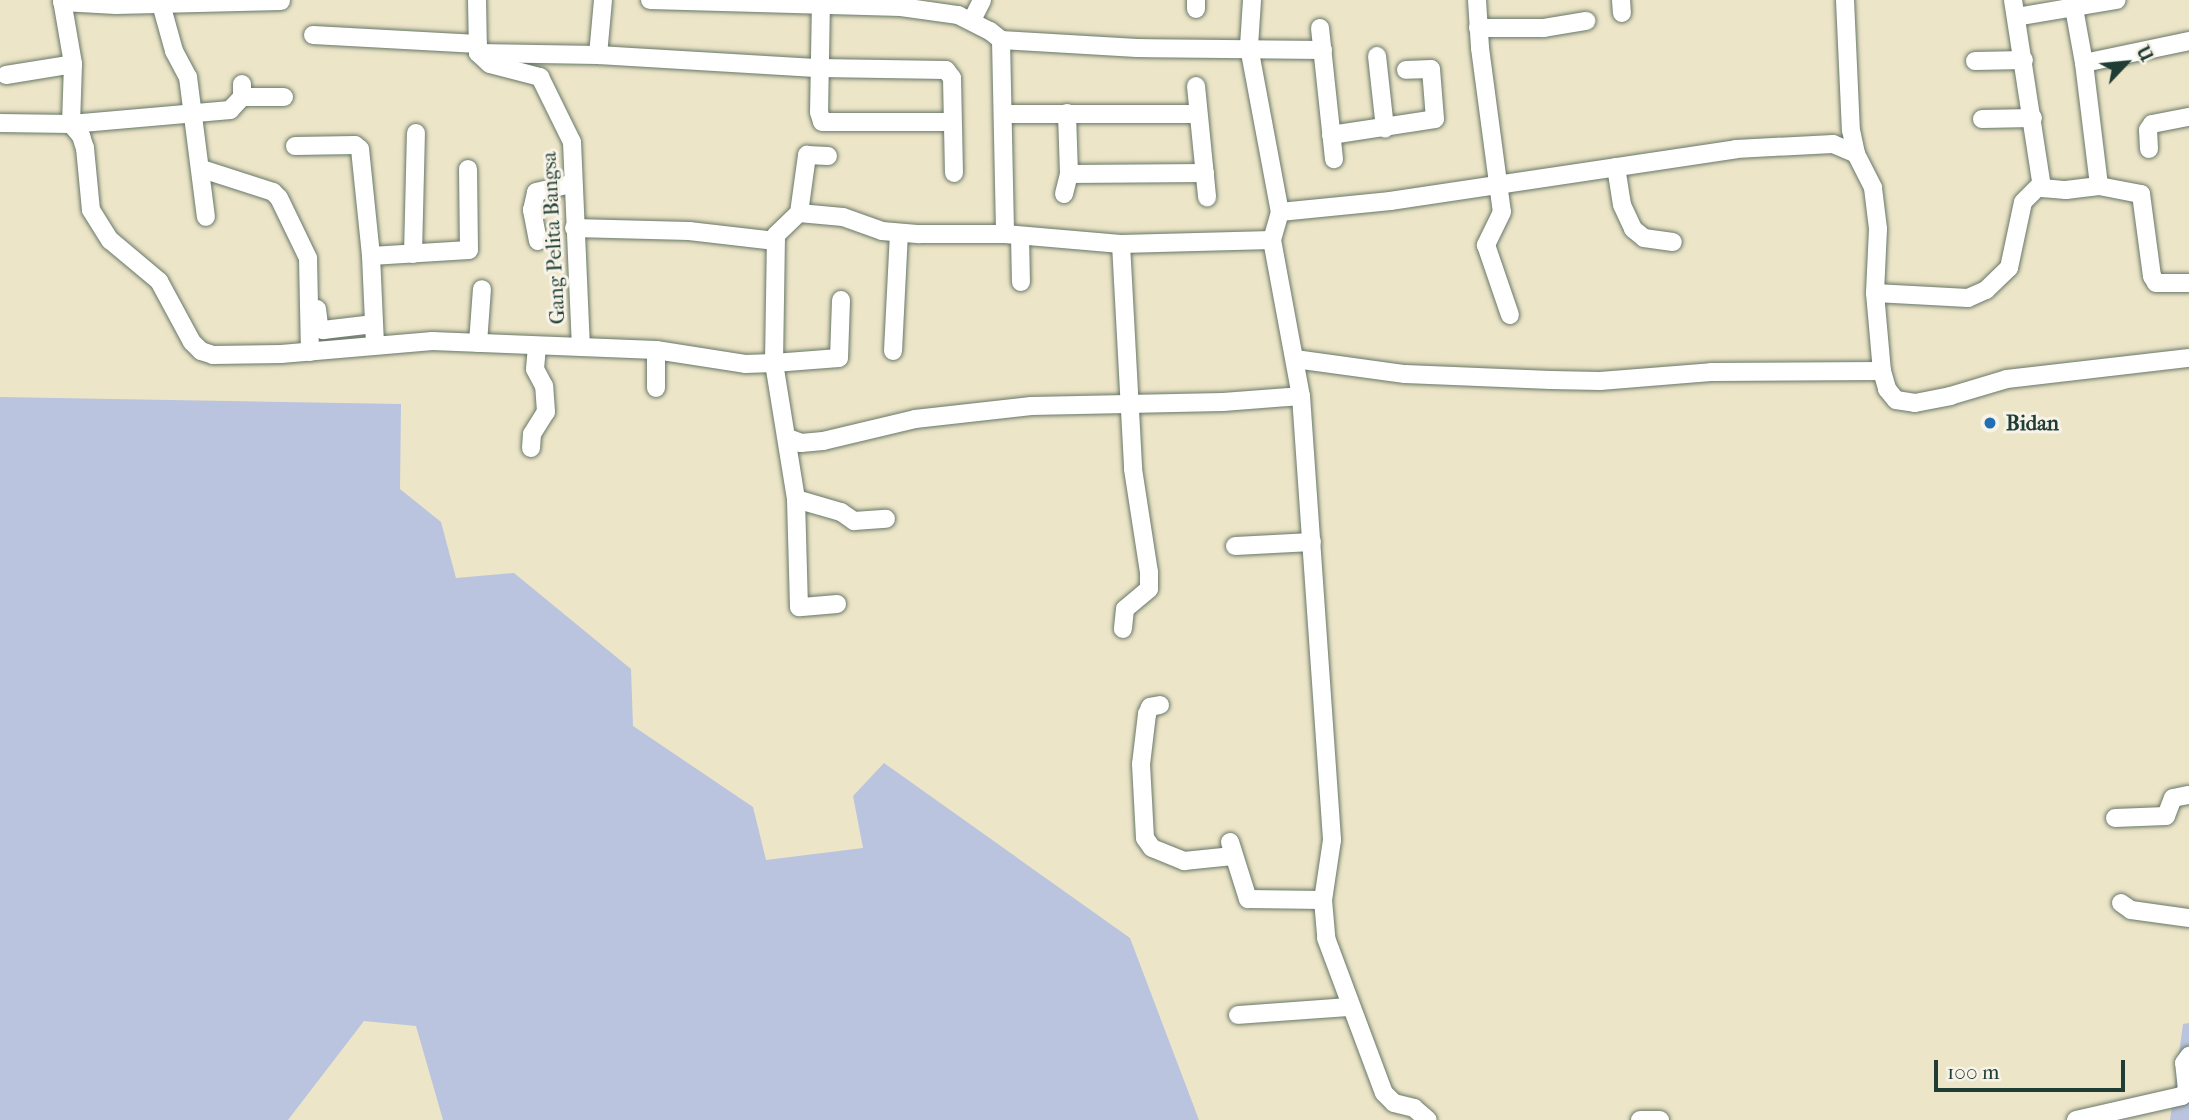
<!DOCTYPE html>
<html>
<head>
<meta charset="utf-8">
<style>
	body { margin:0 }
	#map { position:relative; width:2189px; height:1120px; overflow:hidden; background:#ede5c8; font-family:"IM FELL French Canon",serif }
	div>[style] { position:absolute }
	.industrial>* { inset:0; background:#bac4de }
	.roads { filter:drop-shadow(0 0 2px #677868) drop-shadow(0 0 2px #677868) }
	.minor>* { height:18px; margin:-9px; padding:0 9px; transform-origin:9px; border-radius:9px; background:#fff }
	.dots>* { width:19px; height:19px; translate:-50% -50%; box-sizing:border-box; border:4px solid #f7f3e8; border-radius:50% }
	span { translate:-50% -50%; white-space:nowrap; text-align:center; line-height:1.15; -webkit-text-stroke:6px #f7f3e8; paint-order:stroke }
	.street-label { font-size:21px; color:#1f3d34 }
	.poi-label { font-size:21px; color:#1f3d34; font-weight:700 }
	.left { translate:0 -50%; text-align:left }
	.north { position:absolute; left:2091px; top:28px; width:70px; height:70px; -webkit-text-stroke:5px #f7f3e8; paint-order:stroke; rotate:64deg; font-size:19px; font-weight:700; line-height:28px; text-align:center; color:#1f3d34 }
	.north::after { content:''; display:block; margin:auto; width:24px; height:32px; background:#1f3d34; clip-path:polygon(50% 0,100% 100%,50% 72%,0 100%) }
	.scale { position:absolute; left:1934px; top:1060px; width:191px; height:32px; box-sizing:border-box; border:4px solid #1f3d34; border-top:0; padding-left:9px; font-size:21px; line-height:24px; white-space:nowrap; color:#1f3d34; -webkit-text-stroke:5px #f7f3e8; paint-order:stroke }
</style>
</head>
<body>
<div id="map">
	<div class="industrial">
		<i style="clip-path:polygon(0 397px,401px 404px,400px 489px,441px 522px,456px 578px,514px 573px,631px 669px,633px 726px,753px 807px,766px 860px,863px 848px,853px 796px,884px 763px,1130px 938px,1199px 1120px,443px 1120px,416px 1026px,364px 1021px,288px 1120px,0 1120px)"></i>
		<i style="clip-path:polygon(2189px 1023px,2189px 1120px,2170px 1120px,2183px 1024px)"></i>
	</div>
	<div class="roads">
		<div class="minor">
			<i style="left:62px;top:0;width:65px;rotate:80.2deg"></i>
			<i style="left:73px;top:64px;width:60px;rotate:91.9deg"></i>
			<i style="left:71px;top:124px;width:16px;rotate:50deg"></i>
			<i style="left:81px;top:136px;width:13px;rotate:72deg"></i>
			<i style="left:85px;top:148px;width:62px;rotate:84.5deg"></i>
			<i style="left:91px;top:210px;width:36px;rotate:58deg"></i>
			<i style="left:110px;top:240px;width:64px;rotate:39.9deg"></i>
			<i style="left:159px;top:281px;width:69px;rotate:61.6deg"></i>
			<i style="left:192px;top:342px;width:13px;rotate:45deg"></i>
			<i style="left:201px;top:351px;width:13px;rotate:18deg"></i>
			<i style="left:213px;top:355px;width:68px;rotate:-0.8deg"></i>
			<i style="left:281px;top:354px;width:152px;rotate:-4.9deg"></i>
			<i style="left:432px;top:341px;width:224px;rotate:2.3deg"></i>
			<i style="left:656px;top:350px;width:90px;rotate:8.9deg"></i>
			<i style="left:745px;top:364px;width:29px;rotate:-2deg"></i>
			<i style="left:774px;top:363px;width:128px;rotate:-89.1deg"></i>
			<i style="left:776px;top:235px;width:32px;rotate:-44deg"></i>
			<i style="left:799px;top:213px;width:44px;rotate:5.2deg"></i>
			<i style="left:843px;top:217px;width:41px;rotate:19.7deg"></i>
			<i style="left:882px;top:231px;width:38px;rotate:5deg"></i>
			<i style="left:920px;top:234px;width:85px"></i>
			<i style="left:1005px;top:234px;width:116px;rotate:4.9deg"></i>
			<i style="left:1121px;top:244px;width:151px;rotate:-1.5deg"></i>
			<i style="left:477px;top:0;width:53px;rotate:88.9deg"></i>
			<i style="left:650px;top:0;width:251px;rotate:1.6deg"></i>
			<i style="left:901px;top:7px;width:58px;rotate:8deg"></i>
			<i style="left:958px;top:15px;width:36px;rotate:27deg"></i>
			<i style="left:990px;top:31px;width:14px;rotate:39deg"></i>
			<i style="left:1001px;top:40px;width:136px;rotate:3.4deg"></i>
			<i style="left:1137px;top:48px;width:186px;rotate:0.6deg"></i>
			<i style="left:821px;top:0;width:112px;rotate:91deg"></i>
			<i style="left:819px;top:112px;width:10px;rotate:73deg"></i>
			<i style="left:822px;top:122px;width:130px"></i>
			<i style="left:1252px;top:0;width:47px;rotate:93.7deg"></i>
			<i style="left:1249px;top:47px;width:168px;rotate:79.4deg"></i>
			<i style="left:1280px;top:212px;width:29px;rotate:106deg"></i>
			<i style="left:1272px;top:240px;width:159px;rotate:79.5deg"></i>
			<i style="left:1301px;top:396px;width:445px;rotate:86deg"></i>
			<i style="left:1332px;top:840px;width:61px;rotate:98.5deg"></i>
			<i style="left:1323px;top:900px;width:38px;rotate:85deg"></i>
			<i style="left:1326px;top:938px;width:165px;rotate:69.5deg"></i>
			<i style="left:1384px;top:1093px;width:14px;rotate:45deg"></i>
			<i style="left:1394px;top:1103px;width:21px;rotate:14deg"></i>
			<i style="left:1414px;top:1108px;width:18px;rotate:41deg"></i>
			<i style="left:1477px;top:0;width:48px;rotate:86.4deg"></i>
			<i style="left:1480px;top:48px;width:165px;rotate:82.4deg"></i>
			<i style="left:1502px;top:212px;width:37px;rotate:116deg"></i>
			<i style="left:1486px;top:245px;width:74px;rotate:71.1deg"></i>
			<i style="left:1621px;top:0;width:13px;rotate:86deg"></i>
			<i style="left:1845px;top:0;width:130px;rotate:87.4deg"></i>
			<i style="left:1851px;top:130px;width:25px;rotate:78deg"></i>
			<i style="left:2013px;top:0;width:190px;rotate:81.2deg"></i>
			<i style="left:2042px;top:188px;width:24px;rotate:5deg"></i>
			<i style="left:2066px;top:190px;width:33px;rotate:-7deg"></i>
			<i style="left:2099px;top:186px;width:43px;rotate:10.8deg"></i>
			<i style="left:2141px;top:194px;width:83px;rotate:82.4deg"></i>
			<i style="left:2152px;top:276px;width:8px;rotate:60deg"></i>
			<i style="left:2156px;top:283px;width:33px"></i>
			<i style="left:62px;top:2px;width:54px;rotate:3.2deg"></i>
			<i style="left:116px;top:5px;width:165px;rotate:-1.4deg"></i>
			<i style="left:161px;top:4px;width:49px;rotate:74.5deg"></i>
			<i style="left:174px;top:51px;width:30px;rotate:62deg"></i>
			<i style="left:188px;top:77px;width:141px;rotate:82.7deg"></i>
			<i style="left:2074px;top:8px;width:56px;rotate:79.7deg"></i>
			<i style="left:2084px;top:63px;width:124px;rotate:83deg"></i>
			<i style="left:1196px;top:9px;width:9px;rotate:-90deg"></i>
			<i style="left:2016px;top:17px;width:102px;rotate:-9.6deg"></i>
			<i style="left:972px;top:20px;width:22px;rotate:-63deg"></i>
			<i style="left:1320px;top:28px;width:132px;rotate:83.9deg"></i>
			<i style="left:1478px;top:28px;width:66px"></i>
			<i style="left:1544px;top:28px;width:43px;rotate:-9.5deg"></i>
			<i style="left:313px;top:35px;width:165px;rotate:3.1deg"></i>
			<i style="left:1001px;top:40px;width:194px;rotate:88.8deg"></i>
			<i style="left:478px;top:53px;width:120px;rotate:1deg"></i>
			<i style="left:598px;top:55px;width:222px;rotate:3.4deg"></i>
			<i style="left:820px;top:68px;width:126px;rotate:0.9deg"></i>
			<i style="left:946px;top:70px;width:10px;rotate:53deg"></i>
			<i style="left:952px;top:78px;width:95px;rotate:88.8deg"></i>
			<i style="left:478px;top:53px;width:16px;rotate:43deg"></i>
			<i style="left:490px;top:64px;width:52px;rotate:14.6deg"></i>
			<i style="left:540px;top:77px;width:72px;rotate:63.8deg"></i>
			<i style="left:572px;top:142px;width:205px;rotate:87.5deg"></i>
			<i style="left:598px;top:55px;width:55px;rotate:-84.8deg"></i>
			<i style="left:1377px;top:56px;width:73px;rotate:83.7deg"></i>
			<i style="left:1975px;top:61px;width:49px;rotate:-1.2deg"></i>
			<i style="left:2084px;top:63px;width:107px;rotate:-11.8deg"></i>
			<i style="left:6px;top:75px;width:68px;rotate:-9.3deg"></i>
			<i style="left:1196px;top:86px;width:112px;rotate:84.3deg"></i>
			<i style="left:242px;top:97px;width:42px"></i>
			<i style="left:1005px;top:114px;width:193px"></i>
			<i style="left:1982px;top:119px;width:51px;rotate:-1.1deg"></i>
			<i style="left:0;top:123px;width:71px;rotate:0.8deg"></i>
			<i style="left:71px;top:124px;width:160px;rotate:-5deg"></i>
			<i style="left:230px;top:110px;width:18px;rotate:-47deg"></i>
			<i style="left:242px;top:97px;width:13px;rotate:-90deg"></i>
			<i style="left:1331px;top:135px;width:105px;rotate:-8.7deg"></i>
			<i style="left:1435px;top:119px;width:50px;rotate:-94.6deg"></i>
			<i style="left:1431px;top:69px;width:25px;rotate:178deg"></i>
			<i style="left:295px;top:146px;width:60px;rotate:-1deg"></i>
			<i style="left:355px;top:145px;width:6px;rotate:39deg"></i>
			<i style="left:360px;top:149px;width:108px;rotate:84.1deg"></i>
			<i style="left:371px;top:256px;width:89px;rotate:87.4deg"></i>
			<i style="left:2149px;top:149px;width:19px;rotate:-93deg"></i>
			<i style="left:2148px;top:130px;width:7px;rotate:-56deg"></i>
			<i style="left:2152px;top:124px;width:38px;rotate:-11deg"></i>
			<i style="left:1616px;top:167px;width:38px;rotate:81deg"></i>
			<i style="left:1622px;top:205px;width:26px;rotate:65deg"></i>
			<i style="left:1633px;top:229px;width:14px;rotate:39deg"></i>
			<i style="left:1644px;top:238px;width:29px;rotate:8deg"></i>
			<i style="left:202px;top:169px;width:75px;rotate:17.9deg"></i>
			<i style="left:273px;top:192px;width:8px;rotate:45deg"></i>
			<i style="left:279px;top:198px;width:67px;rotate:64.2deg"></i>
			<i style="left:308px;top:258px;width:94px;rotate:88.8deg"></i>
			<i style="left:1069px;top:174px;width:136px;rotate:-0.4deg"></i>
			<i style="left:1064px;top:194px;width:21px;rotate:-76deg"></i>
			<i style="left:1069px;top:174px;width:61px;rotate:-91.9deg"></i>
			<i style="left:1280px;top:212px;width:111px;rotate:-5.7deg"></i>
			<i style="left:1390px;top:201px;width:350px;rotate:-8.5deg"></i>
			<i style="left:1736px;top:149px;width:97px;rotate:-3deg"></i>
			<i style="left:1833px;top:144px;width:25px;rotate:23deg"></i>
			<i style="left:1856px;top:154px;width:38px;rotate:63deg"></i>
			<i style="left:1873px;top:188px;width:41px;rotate:83deg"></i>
			<i style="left:1878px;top:229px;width:64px;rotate:92.7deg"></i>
			<i style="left:1875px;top:293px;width:78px;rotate:84.9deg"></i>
			<i style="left:1882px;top:371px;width:19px;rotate:74deg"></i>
			<i style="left:1887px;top:389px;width:14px;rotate:51deg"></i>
			<i style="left:1896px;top:400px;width:19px;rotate:9deg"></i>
			<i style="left:1915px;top:403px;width:36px;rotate:-11deg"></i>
			<i style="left:1950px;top:396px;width:59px;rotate:-16.6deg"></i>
			<i style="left:2007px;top:379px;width:183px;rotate:-6.6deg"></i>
			<i style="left:799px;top:213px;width:59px;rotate:-82.1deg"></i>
			<i style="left:807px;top:155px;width:21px;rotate:3deg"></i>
			<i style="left:574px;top:228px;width:115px;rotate:1.5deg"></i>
			<i style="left:689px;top:231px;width:87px;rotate:6.6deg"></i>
			<i style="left:1020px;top:236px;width:46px;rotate:88.8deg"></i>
			<i style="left:538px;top:241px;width:32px;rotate:-101deg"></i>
			<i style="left:532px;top:210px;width:18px;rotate:-77deg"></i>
			<i style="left:536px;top:192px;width:37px;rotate:-13deg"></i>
			<i style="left:1121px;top:244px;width:225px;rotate:86.9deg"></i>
			<i style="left:1133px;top:469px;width:104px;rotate:81.2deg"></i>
			<i style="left:1149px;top:572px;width:17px;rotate:90deg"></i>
			<i style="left:1149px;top:589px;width:31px;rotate:140deg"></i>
			<i style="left:1125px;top:609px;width:20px;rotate:96deg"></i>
			<i style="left:413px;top:254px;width:121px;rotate:-88.6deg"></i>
			<i style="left:371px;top:256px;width:98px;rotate:-3.5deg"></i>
			<i style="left:469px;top:250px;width:81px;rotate:-90.7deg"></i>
			<i style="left:1875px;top:293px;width:93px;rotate:3.1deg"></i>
			<i style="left:1968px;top:298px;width:20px;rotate:-24deg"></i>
			<i style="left:1986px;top:290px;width:32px;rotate:-44deg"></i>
			<i style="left:2009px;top:268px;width:67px;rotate:-78deg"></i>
			<i style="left:2023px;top:202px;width:24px;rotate:-45deg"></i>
			<i style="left:317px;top:309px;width:17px;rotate:83deg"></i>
			<i style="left:319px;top:326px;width:6px;rotate:45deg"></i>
			<i style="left:323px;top:330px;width:51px;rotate:-6.7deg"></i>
			<i style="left:478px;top:343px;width:54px;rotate:-85.8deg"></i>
			<i style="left:656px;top:350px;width:38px;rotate:90deg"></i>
			<i style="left:893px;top:351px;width:118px;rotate:-87.1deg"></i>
			<i style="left:1295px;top:359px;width:111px;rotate:7.8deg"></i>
			<i style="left:1405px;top:374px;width:146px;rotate:2.4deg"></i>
			<i style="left:1551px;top:380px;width:49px;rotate:1.2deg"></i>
			<i style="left:1600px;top:381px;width:111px;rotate:-4.6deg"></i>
			<i style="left:1711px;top:372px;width:171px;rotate:-0.3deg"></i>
			<i style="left:788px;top:438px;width:14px;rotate:21deg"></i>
			<i style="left:801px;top:443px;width:22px;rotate:-5deg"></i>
			<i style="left:823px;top:441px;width:95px;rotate:-13.4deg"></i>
			<i style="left:915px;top:419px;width:117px;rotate:-6.4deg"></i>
			<i style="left:1031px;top:406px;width:192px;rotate:-1.2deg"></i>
			<i style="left:1223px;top:402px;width:78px;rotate:-4.4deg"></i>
			<i style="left:531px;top:448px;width:14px;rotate:-86deg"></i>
			<i style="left:532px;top:434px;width:26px;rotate:-58deg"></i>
			<i style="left:546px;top:412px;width:26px;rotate:-94deg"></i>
			<i style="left:544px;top:386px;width:19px;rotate:-118deg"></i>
			<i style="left:535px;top:369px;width:22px;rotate:-85deg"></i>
			<i style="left:796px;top:499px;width:47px;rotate:16.1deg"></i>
			<i style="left:841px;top:512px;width:16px;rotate:35deg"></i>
			<i style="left:854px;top:521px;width:32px;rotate:-4deg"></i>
			<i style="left:1235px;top:546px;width:77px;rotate:-3deg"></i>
			<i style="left:837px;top:604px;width:38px;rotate:175deg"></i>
			<i style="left:799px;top:607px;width:108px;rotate:-91.6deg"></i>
			<i style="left:796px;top:499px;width:138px;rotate:-99.2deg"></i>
			<i style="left:774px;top:363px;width:65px;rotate:-4.4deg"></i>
			<i style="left:839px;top:358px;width:58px;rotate:-88deg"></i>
			<i style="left:1160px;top:705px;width:10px;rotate:169deg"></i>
			<i style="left:1150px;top:707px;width:8px;rotate:113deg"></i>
			<i style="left:1147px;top:714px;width:50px;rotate:96.8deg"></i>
			<i style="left:1141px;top:764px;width:74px;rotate:86.9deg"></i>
			<i style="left:1145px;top:838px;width:12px;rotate:55deg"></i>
			<i style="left:1152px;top:848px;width:35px;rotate:22deg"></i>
			<i style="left:1184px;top:861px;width:49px;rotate:-5.8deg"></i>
			<i style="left:2115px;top:818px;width:51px;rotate:-2.2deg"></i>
			<i style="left:2166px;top:816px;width:19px;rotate:-69deg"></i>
			<i style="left:2173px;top:798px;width:16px;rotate:-11deg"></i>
			<i style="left:1230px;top:842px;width:60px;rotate:72.5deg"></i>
			<i style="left:1248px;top:899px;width:75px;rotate:0.8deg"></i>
			<i style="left:2121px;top:903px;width:12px;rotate:35deg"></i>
			<i style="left:2131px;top:910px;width:59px;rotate:7.9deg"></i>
			<i style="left:1238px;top:1015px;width:112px;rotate:-4.1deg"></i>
			<i style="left:1640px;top:1120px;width:20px"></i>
			<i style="left:2076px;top:1120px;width:109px;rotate:-12.8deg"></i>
			<i style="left:2182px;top:1096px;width:8px;rotate:-50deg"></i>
			<i style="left:2187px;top:1090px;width:27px;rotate:-96deg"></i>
			<i style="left:2184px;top:1063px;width:9px;rotate:-54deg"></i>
		</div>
	</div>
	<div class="dots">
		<i style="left:1990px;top:423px;background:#1f6fb2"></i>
	</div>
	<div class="street-label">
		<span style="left:553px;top:238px;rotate:-93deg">Gang Pelita Bangsa</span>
	</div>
	<div class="poi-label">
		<span class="left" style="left:2006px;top:423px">Bidan</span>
	</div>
	<div class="north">U</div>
	<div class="scale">100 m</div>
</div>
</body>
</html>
